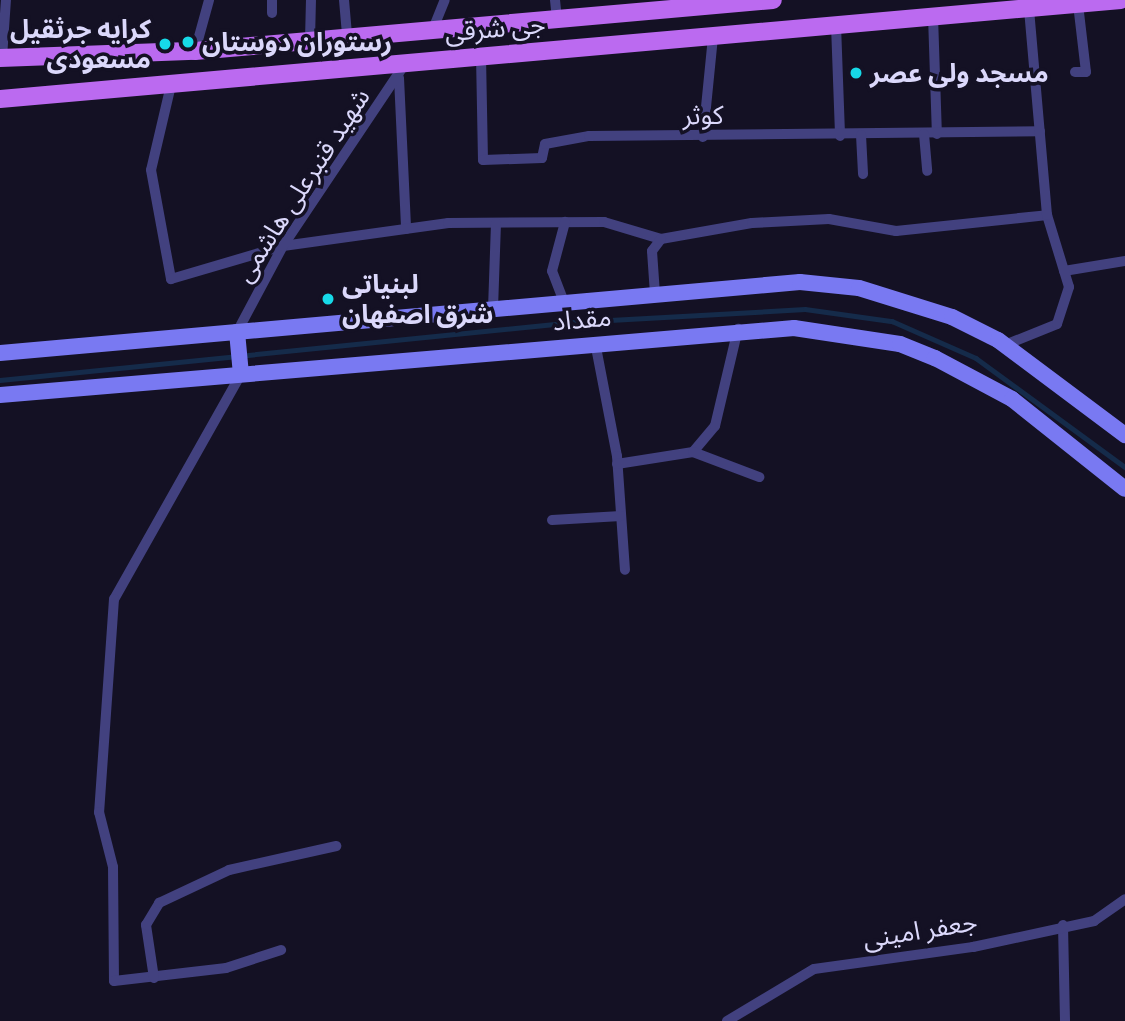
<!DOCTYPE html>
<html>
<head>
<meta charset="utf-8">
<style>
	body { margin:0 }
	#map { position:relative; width:1125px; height:1021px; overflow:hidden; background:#141124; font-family:"Titillium Web","Noto Sans Arabic",sans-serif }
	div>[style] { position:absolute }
	.stream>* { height:4.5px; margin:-2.25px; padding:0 2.25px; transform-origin:2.25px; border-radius:2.25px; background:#152b4a }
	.street>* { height:10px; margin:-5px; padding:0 5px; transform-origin:5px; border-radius:5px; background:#42417f }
	.secondary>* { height:16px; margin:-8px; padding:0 8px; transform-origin:8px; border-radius:8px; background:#7979f2 }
	.primary>* { height:18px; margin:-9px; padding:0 9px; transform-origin:9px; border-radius:9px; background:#bb6af0 }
	.dots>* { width:19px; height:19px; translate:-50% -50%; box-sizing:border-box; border:4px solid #141124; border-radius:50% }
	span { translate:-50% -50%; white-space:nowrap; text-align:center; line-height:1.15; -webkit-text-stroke:7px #141124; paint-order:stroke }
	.street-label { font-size:26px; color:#dbd8fb }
	.poi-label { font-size:26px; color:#dbd8fb; font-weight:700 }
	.right { translate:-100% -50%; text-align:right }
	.left { translate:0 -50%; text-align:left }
</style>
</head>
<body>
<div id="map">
	<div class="stream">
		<i style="left:0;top:380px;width:577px;rotate:-5.77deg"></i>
		<i style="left:574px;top:322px;width:231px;rotate:-3.2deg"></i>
		<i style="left:805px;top:309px;width:88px;rotate:7.9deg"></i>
		<i style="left:892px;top:321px;width:92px;rotate:23.8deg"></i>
		<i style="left:976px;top:358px;width:185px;rotate:36.2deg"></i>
	</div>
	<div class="street">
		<i style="left:344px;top:0;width:37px;rotate:85deg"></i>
		<i style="left:555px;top:0;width:19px;rotate:84deg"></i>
		<i style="left:272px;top:13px;width:13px;rotate:-90deg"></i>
		<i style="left:933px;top:16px;width:118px;rotate:88.1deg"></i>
		<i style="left:836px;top:25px;width:111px;rotate:87.9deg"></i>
		<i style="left:433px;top:29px;width:31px;rotate:-68deg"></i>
		<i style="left:310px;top:40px;width:40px;rotate:-88.6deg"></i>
		<i style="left:195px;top:51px;width:53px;rotate:-74.6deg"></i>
		<i style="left:481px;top:56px;width:104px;rotate:88.9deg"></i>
		<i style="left:483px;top:160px;width:59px;rotate:-1.9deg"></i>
		<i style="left:542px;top:158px;width:14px;rotate:-78deg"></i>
		<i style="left:545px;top:144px;width:45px;rotate:-10.3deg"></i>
		<i style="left:589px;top:136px;width:451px;rotate:-0.6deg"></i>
		<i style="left:2px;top:58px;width:58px;rotate:-86.1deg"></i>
		<i style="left:1075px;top:72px;width:11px"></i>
		<i style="left:1086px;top:72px;width:68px;rotate:-96.7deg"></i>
		<i style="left:399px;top:78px;width:151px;rotate:87.3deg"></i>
		<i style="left:171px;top:85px;width:87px;rotate:103.2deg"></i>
		<i style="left:151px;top:170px;width:111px;rotate:79.6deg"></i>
		<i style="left:171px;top:279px;width:117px;rotate:-16.4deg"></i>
		<i style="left:283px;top:246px;width:167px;rotate:-7.9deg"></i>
		<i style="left:448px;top:223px;width:156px;rotate:-0.4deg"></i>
		<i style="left:604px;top:222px;width:59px;rotate:16.6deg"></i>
		<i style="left:661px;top:239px;width:92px;rotate:-10deg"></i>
		<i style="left:752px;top:223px;width:77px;rotate:-3deg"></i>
		<i style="left:829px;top:219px;width:68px;rotate:10.2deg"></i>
		<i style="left:896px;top:231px;width:152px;rotate:-6deg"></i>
		<i style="left:924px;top:134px;width:37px;rotate:85deg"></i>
		<i style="left:861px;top:135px;width:39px;rotate:87deg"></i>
		<i style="left:703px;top:137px;width:101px;rotate:-84.3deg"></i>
		<i style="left:1064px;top:271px;width:62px;rotate:-9.3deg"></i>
		<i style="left:655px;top:294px;width:43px;rotate:-94deg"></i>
		<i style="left:652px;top:251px;width:15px;rotate:-53deg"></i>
		<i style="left:564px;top:302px;width:33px;rotate:-111deg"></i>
		<i style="left:552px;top:271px;width:51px;rotate:-75.1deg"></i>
		<i style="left:493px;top:309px;width:86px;rotate:-88deg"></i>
		<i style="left:237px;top:332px;width:98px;rotate:-61.9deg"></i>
		<i style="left:283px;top:246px;width:221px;rotate:-56.2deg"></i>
		<i style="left:595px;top:342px;width:116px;rotate:79.1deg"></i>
		<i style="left:617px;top:456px;width:114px;rotate:86deg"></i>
		<i style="left:1005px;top:345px;width:56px;rotate:-22deg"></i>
		<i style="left:1057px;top:324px;width:39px;rotate:-72deg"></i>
		<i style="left:1069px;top:287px;width:75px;rotate:-107deg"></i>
		<i style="left:1047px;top:215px;width:208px;rotate:-95deg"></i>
		<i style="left:241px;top:374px;width:258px;rotate:119.4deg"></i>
		<i style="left:114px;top:599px;width:214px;rotate:94deg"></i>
		<i style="left:99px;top:812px;width:57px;rotate:75.7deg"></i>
		<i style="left:113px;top:867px;width:114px;rotate:89.5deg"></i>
		<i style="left:114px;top:981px;width:113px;rotate:-6.6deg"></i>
		<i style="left:226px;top:968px;width:58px;rotate:-18.1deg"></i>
		<i style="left:693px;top:452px;width:34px;rotate:-50deg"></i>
		<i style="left:715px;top:426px;width:100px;rotate:-76.7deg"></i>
		<i style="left:617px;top:464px;width:77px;rotate:-9deg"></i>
		<i style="left:693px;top:452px;width:71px;rotate:20.7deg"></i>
		<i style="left:552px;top:520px;width:69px;rotate:-3.3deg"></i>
		<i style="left:1063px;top:925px;width:96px;rotate:88.8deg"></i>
		<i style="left:154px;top:978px;width:54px;rotate:-98.6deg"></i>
		<i style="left:146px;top:925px;width:26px;rotate:-59deg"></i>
		<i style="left:159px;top:903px;width:77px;rotate:-25.2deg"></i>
		<i style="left:229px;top:870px;width:110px;rotate:-12.6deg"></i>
		<i style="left:727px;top:1021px;width:101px;rotate:-30.9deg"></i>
		<i style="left:814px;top:969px;width:161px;rotate:-7.9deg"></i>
		<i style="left:973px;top:947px;width:124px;rotate:-12.1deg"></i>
		<i style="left:1094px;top:921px;width:38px;rotate:-35deg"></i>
	</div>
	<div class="secondary">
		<i style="left:237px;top:332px;width:42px;rotate:84.6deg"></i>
		<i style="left:0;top:353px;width:803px;rotate:-5.07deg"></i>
		<i style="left:800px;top:282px;width:59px;rotate:5.8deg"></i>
		<i style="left:859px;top:288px;width:97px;rotate:17.3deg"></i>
		<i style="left:952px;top:317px;width:51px;rotate:26.6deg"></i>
		<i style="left:998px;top:340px;width:159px;rotate:36.8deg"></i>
		<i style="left:0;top:395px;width:797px;rotate:-4.82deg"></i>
		<i style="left:794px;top:328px;width:107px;rotate:8.6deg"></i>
		<i style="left:900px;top:344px;width:38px;rotate:22deg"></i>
		<i style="left:935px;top:358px;width:87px;rotate:28deg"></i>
		<i style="left:1012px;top:399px;width:144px;rotate:38.5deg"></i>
	</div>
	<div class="primary">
		<i style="left:0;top:58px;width:195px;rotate:-2.1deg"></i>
		<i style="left:195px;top:51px;width:580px;rotate:-5.04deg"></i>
		<i style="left:0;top:99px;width:1125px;rotate:-5.05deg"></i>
	</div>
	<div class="dots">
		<i style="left:188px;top:42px;background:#17d9e8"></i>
		<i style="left:165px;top:44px;background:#17d9e8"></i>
		<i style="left:856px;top:73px;background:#17d9e8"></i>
		<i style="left:328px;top:299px;background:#17d9e8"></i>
	</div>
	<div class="street-label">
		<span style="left:495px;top:28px;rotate:-5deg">جی شرقی</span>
		<span style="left:703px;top:115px;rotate:-1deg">کوثر</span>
		<span style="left:302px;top:185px;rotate:-57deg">شهید قنبرعلی هاشمی</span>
		<span style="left:582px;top:319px;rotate:-5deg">مقداد</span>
		<span style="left:920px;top:930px;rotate:-9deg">جعفر امینی</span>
	</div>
	<div class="poi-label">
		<span class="right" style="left:151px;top:44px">کرایه جرثقیل<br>مسعودی</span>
		<span class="left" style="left:202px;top:42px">رستوران دوستان</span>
		<span class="left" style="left:870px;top:73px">مسجد ولی عصر</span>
		<span class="left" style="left:342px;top:299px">لبنیاتی<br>شرق اصفهان</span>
	</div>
</div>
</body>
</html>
